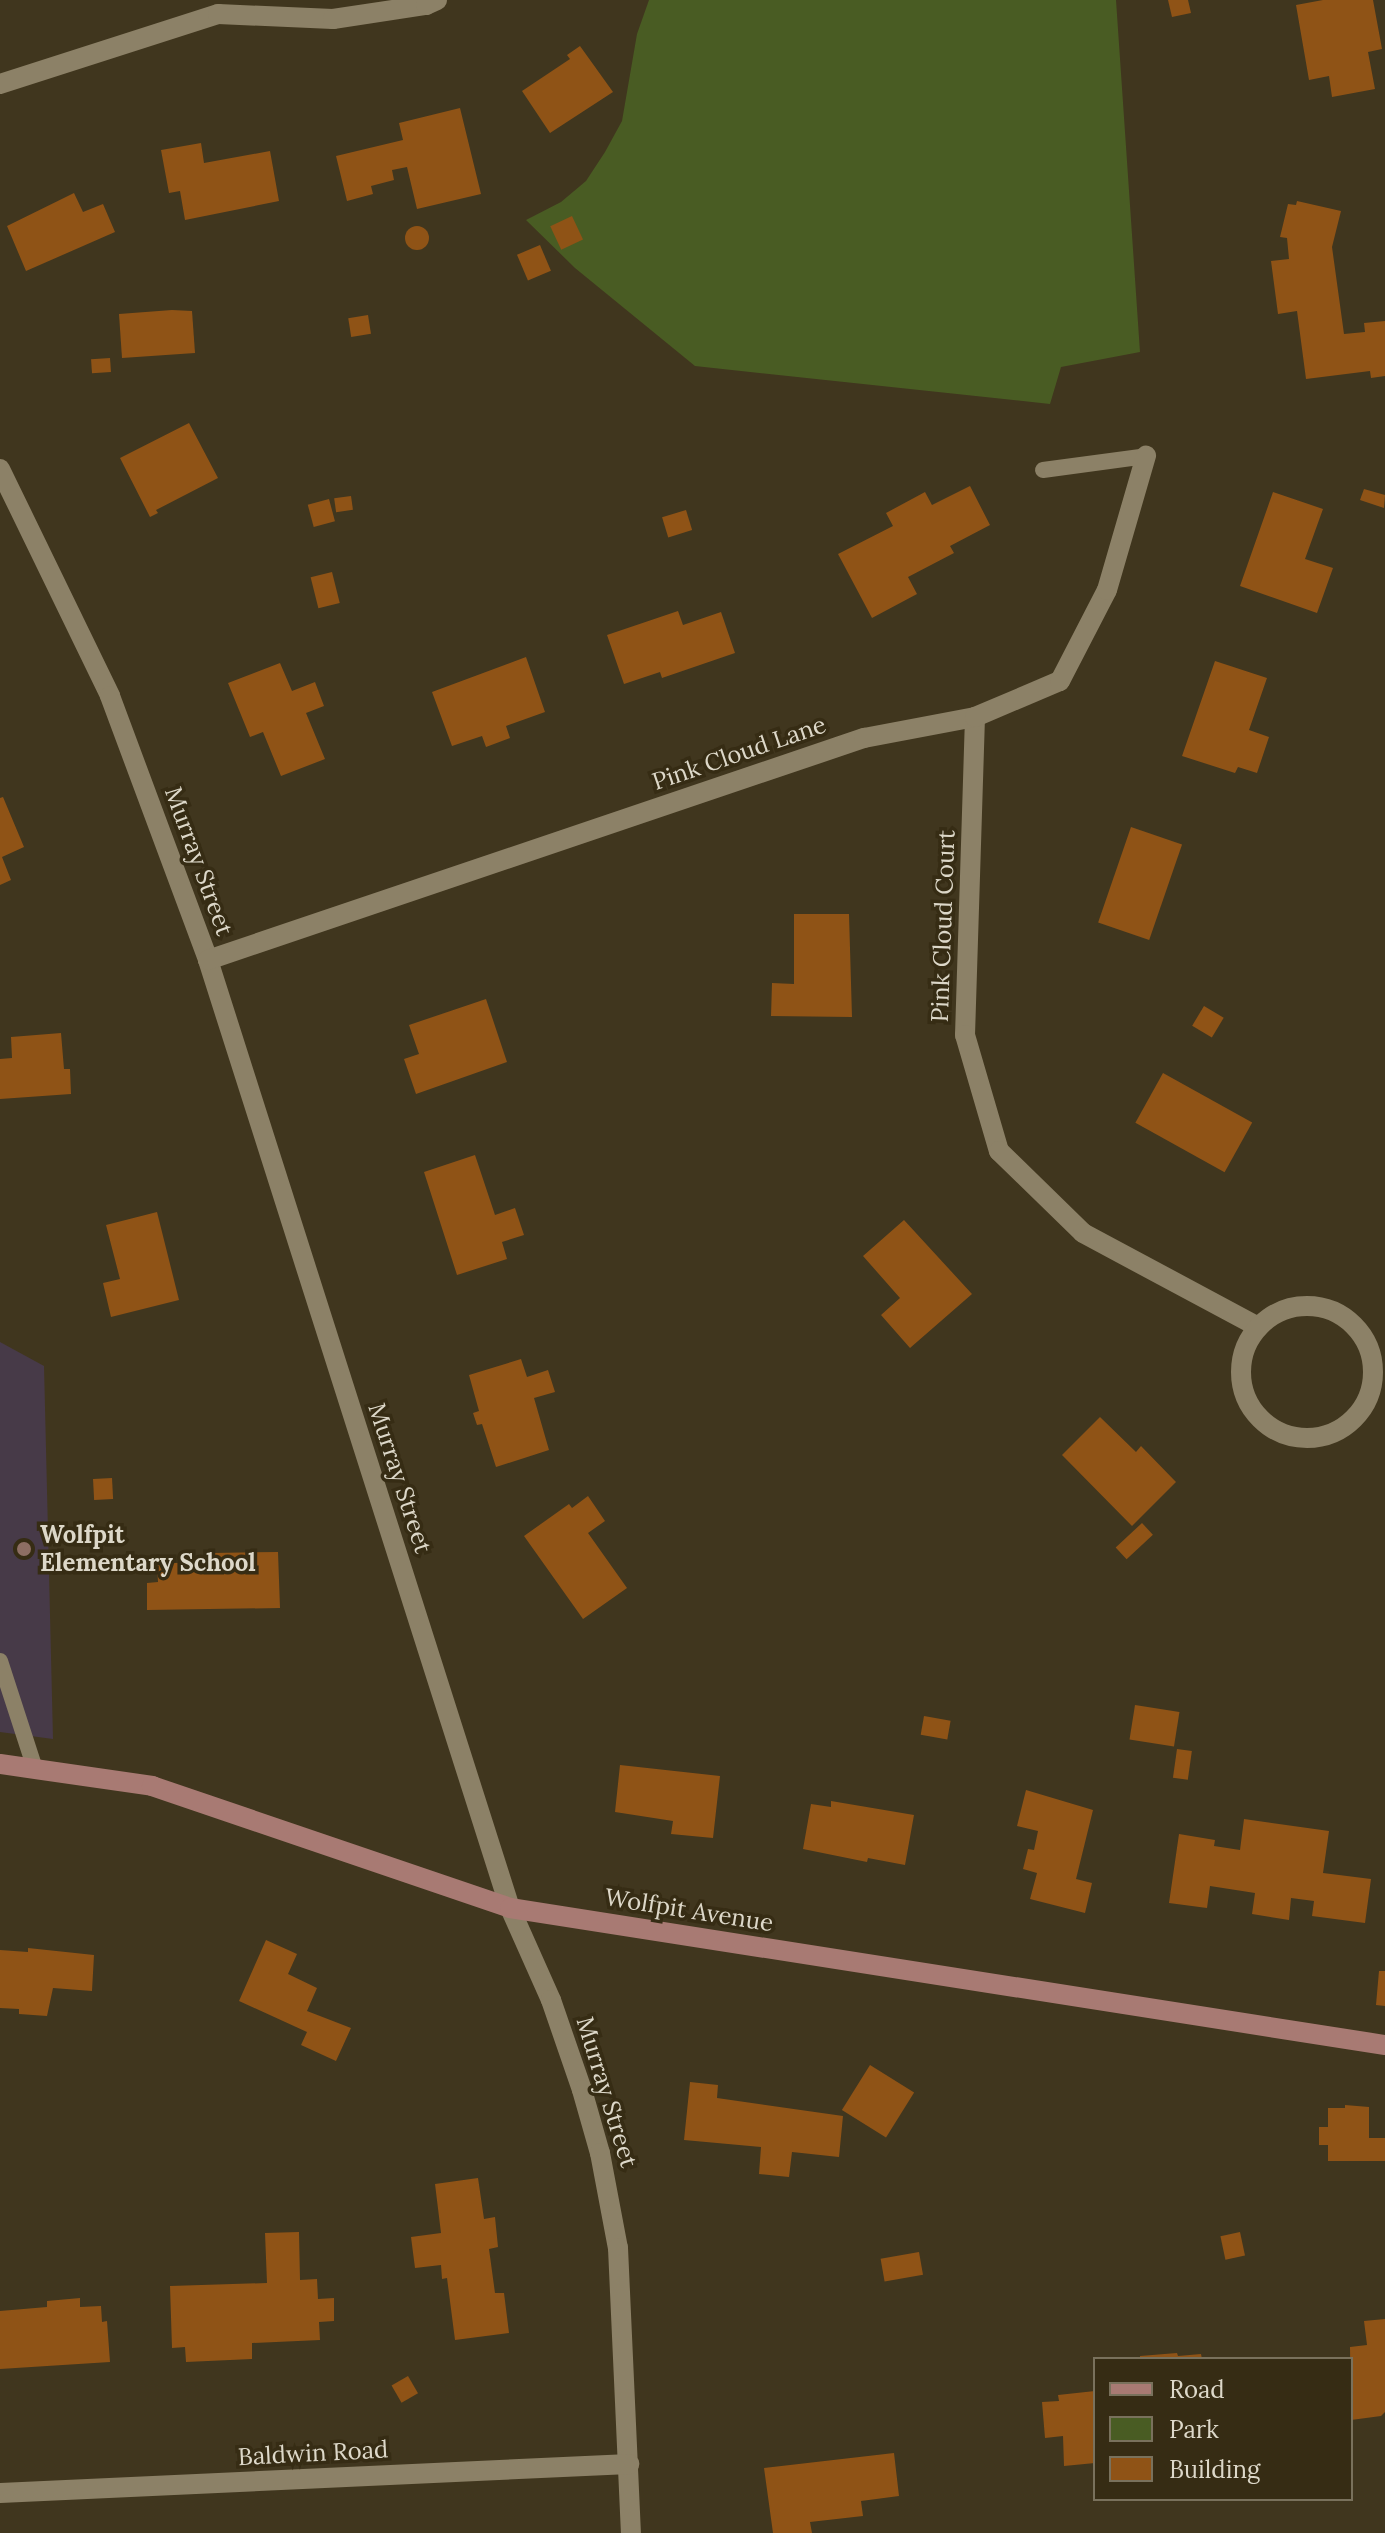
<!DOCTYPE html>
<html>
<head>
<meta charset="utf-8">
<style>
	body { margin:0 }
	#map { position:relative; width:1385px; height:2533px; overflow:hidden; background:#40361e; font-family:Lora,serif }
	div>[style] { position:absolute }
	.education>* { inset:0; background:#473a48 }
	.green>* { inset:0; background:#495c23 }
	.building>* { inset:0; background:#8f5316; transform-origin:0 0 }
	.round { border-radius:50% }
	.lane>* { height:16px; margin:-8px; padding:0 8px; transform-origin:8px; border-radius:8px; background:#8c8167 }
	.street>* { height:20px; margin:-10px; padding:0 10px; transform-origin:10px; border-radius:10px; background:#8c8167 }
	.street>.ring { margin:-10px; padding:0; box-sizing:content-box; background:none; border:20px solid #8c8167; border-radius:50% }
	.secondary>* { height:20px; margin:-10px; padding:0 10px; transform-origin:10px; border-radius:10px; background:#a87a73 }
	.dots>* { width:22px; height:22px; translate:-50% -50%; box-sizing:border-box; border:4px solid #362c14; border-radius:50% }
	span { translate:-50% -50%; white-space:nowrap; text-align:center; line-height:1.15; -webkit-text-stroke:7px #362c14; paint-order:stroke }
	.street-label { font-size:24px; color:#ddd8c9 }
	.poi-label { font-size:24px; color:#ddd8c9; font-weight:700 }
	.left { translate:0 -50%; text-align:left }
	.legend { position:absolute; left:1093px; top:2357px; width:260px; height:144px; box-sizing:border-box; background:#362c14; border:2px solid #79715c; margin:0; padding:10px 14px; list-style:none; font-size:24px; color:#ddd8c9 }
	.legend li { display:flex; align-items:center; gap:16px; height:40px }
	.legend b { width:40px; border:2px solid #79715c }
</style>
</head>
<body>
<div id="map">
	<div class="education">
		<i style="clip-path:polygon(0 1342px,44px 1366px,53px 1739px,0 1732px)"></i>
	</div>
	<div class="green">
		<i style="clip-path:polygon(649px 0,1116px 0,1140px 352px,1061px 367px,1050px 404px,695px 366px,575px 268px,526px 220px,561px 202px,586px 181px,605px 152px,622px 121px,637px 34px)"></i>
	</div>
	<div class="building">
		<i style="clip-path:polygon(1168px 0,1188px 0,1191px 13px,1172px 17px)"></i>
		<i style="clip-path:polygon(1323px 0,1373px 0,1382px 49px,1368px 52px,1375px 89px,1332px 97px,1329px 76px,1309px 80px,1296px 5px)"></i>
		<i style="clip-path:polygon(580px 46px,613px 92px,550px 133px,522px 91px,570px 59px,567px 55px)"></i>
		<i style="clip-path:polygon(460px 108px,481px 194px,417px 209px,407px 167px,392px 170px,394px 180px,371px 186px,373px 194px,347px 201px,336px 156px,403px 140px,399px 123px)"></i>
		<i style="clip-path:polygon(201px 143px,204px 163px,270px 151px,279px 201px,185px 220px,180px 191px,169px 193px,161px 150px)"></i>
		<i style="clip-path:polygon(74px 193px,83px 212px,103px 204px,115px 232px,26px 271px,7px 226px)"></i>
		<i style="clip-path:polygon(1297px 201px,1341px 211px,1332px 247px,1344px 334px,1365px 332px,1364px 323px,1385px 321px,1385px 376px,1371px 378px,1370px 371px,1306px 379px,1297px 311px,1278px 314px,1271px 261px,1289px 259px,1287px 238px,1280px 237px,1288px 204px,1296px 205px)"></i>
		<i style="left:572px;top:216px;width:26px;height:24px;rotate:65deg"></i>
		<i class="round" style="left:405px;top:226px;width:24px;height:24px"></i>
		<i style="left:540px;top:245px;width:28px;height:25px;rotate:67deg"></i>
		<i style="clip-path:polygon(172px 310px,192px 311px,195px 353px,122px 358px,119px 314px)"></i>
		<i style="left:368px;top:315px;width:19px;height:20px;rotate:81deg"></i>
		<i style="left:110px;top:358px;width:14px;height:19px;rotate:86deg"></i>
		<i style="clip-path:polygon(189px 423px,218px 478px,156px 510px,158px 513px,150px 517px,120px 458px)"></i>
		<i style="clip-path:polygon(970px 486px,990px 525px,950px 546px,954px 553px,908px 577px,917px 594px,872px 618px,838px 554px,893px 526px,886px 513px,925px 492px,932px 505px)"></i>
		<i style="clip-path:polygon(1364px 489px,1385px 495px,1384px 508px,1360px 500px)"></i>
		<i style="clip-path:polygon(1273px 492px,1323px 509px,1305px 559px,1333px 568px,1317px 613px,1240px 586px)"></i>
		<i style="left:351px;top:496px;width:14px;height:17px;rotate:82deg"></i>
		<i style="left:329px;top:499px;width:23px;height:22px;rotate:75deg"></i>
		<i style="left:686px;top:510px;width:21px;height:25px;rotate:73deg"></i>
		<i style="left:332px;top:572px;width:32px;height:22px;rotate:76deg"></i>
		<i style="clip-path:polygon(678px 611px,683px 625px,721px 612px,735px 653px,662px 678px,660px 672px,624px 684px,607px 635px)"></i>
		<i style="clip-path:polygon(526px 657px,545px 712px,506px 726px,510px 738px,486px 747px,482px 736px,452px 746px,432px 692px)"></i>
		<i style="clip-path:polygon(1215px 661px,1267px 678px,1249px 730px,1269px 737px,1257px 773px,1238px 767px,1235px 773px,1182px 756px)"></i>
		<i style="clip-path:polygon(280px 663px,292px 691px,315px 682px,324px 706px,306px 713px,325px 759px,281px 776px,263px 732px,250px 737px,228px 683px)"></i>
		<i style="clip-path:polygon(3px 797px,24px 847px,2px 857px,11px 880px,0 885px,0 798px)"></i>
		<i style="left:1131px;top:827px;width:54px;height:101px;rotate:19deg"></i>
		<i style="clip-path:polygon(794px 914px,849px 914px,852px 1017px,771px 1016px,772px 983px,794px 984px)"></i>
		<i style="clip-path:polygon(486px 999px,507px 1062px,416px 1094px,404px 1059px,419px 1054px,409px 1025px)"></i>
		<i style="left:1204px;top:1006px;width:23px;height:23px;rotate:31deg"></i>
		<i style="clip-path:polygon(61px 1033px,64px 1069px,70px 1069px,71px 1094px,0 1099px,0 1059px,12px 1058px,11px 1037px)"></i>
		<i style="left:1163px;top:1073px;width:102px;height:57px;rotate:29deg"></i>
		<i style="clip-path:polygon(475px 1155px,495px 1215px,515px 1208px,524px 1235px,502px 1242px,507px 1259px,457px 1275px,424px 1172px)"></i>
		<i style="clip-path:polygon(157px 1212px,179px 1300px,111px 1317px,103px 1283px,120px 1279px,106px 1225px)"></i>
		<i style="clip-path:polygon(904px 1220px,972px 1294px,910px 1348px,881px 1315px,900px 1298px,863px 1256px)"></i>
		<i style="clip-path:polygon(521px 1359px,527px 1377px,548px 1370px,555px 1392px,534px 1398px,549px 1450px,496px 1467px,482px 1424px,477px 1425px,473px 1413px,479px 1411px,469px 1375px)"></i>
		<i style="clip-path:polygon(1100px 1417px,1136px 1452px,1141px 1446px,1176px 1482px,1132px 1526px,1062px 1455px)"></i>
		<i style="left:112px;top:1478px;width:21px;height:19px;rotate:87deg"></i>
		<i style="clip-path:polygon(588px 1496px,605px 1521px,588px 1533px,627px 1588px,583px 1619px,524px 1536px,569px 1504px,572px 1508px)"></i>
		<i style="left:1142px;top:1523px;width:16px;height:36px;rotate:47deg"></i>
		<i style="clip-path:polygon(278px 1552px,280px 1608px,147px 1610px,147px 1583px,158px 1582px,157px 1564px,212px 1561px,212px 1553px)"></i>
		<i style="left:1135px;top:1705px;width:45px;height:35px;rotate:9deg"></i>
		<i style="left:924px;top:1716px;width:27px;height:19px;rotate:10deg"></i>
		<i style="left:1177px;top:1749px;width:15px;height:29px;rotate:8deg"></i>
		<i style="clip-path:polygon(620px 1765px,720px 1776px,713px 1838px,671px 1834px,673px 1821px,615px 1812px)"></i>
		<i style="clip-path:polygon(1026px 1790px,1093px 1810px,1076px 1879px,1092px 1883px,1085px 1913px,1030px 1899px,1037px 1873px,1023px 1869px,1028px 1849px,1034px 1850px,1038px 1831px,1017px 1826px)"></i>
		<i style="clip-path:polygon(831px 1801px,914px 1815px,905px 1865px,868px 1858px,867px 1862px,803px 1849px,811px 1804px,831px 1807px)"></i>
		<i style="clip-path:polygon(1244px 1819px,1329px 1831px,1323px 1873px,1371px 1879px,1365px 1923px,1312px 1916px,1314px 1901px,1291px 1898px,1289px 1920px,1252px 1914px,1255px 1893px,1210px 1886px,1207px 1908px,1169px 1903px,1179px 1834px,1215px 1840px,1214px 1846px,1240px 1850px)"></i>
		<i style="clip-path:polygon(266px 1940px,297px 1954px,288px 1974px,317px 1988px,307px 2011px,351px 2028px,336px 2061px,301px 2045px,307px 2032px,239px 2001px)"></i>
		<i style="clip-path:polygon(28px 1948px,94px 1955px,92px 1991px,53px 1988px,47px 2016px,19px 2014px,19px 2009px,0 2008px,0 1950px,28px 1952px)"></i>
		<i style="clip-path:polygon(1379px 1971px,1385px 1971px,1385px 2006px,1376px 2005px)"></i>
		<i style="left:870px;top:2065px;width:52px;height:53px;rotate:32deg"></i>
		<i style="clip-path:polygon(690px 2082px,718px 2085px,717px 2098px,843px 2116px,839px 2157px,792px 2152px,789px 2177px,759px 2174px,761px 2147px,684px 2140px)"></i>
		<i style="clip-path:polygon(1345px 2105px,1369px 2107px,1369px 2138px,1385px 2138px,1385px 2161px,1328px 2161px,1328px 2145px,1319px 2145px,1319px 2127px,1328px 2127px,1328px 2108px,1345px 2108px)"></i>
		<i style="clip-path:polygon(478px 2178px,484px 2219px,495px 2217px,498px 2247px,489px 2249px,495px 2293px,504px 2293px,509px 2333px,455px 2340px,447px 2278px,442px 2279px,441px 2265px,415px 2268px,411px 2237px,441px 2233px,435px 2184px)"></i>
		<i style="clip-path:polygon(299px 2232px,300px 2280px,317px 2279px,318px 2299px,334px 2298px,334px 2321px,319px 2322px,320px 2340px,252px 2343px,252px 2359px,186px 2362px,185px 2347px,172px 2348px,170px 2286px,267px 2283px,265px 2233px)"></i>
		<i style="left:1240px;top:2232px;width:24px;height:20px;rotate:78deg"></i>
		<i style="left:919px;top:2252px;width:23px;height:39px;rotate:80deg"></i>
		<i style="clip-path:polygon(80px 2298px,80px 2307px,101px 2306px,102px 2322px,107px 2321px,110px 2362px,0 2369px,0 2311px,47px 2307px,47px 2301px)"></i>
		<i style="clip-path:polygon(1385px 2319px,1385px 2412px,1381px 2416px,1351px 2420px,1350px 2347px,1367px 2345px,1364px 2321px)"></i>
		<i style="clip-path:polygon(1177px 2353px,1178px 2356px,1201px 2354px,1202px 2359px,1140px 2359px,1140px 2356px)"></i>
		<i style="left:408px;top:2376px;width:20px;height:19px;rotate:60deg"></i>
		<i style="clip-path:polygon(1095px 2391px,1095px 2463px,1064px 2466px,1063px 2436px,1045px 2438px,1042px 2402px,1059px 2401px,1058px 2395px)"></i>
		<i style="clip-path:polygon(894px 2453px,899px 2496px,861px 2501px,863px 2516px,810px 2522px,812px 2533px,773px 2533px,764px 2468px)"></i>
	</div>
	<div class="lane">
		<i style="left:1043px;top:470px;width:104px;rotate:-7.7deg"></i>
		<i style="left:0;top:1661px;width:114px;rotate:72deg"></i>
	</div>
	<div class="street">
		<i style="left:0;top:84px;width:229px;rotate:-17.8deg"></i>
		<i style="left:218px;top:14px;width:115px;rotate:2.5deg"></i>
		<i style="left:333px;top:19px;width:94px;rotate:-8.6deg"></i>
		<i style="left:426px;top:5px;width:12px;rotate:-24deg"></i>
		<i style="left:0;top:469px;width:252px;rotate:64.1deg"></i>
		<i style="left:110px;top:696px;width:282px;rotate:69.6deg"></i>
		<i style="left:208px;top:960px;width:995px;rotate:72.33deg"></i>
		<i style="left:510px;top:1908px;width:101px;rotate:66deg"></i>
		<i style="left:551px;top:2000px;width:95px;rotate:71deg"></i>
		<i style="left:582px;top:2090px;width:66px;rotate:74.1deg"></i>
		<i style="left:600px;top:2153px;width:97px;rotate:79.3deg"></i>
		<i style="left:618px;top:2248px;width:285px;rotate:87.4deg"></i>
		<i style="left:975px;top:717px;width:318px;rotate:91.8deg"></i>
		<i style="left:965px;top:1035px;width:121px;rotate:73.7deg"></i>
		<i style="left:999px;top:1151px;width:117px;rotate:44.3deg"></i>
		<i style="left:1083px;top:1233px;width:199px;rotate:28.2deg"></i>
		<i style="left:208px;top:960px;width:693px;rotate:-18.7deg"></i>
		<i style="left:864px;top:738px;width:113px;rotate:-10.7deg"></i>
		<i style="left:975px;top:717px;width:92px;rotate:-23deg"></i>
		<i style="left:1060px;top:681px;width:102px;rotate:-62.7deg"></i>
		<i style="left:1107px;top:590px;width:140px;rotate:-73.8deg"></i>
		<i class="ring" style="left:1241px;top:1306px;width:112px;height:112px"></i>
		<i style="left:0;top:2493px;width:630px;rotate:-2.64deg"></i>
	</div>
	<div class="secondary">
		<i style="left:0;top:1764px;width:154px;rotate:8.2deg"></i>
		<i style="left:152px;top:1786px;width:378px;rotate:18.8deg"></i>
		<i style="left:510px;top:1908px;width:886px;rotate:8.9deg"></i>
	</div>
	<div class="dots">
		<i style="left:24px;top:1549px;background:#8d6e63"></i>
	</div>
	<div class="street-label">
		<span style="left:739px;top:753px;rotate:-19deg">Pink Cloud Lane</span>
		<span style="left:199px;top:861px;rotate:70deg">Murray Street</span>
		<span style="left:943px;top:926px;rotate:-88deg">Pink Cloud Court</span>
		<span style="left:400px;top:1478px;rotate:72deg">Murray Street</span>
		<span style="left:689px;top:1910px;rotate:9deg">Wolfpit Avenue</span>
		<span style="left:607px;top:2092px;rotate:73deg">Murray Street</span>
		<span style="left:313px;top:2453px;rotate:-3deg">Baldwin Road</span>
	</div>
	<div class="poi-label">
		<span class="left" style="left:40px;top:1549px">Wolfpit<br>Elementary School</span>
	</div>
	<ul class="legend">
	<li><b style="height:10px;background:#a87a73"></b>Road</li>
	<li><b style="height:22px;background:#495c23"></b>Park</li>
	<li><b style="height:22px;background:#8f5316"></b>Building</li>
	</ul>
</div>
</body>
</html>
